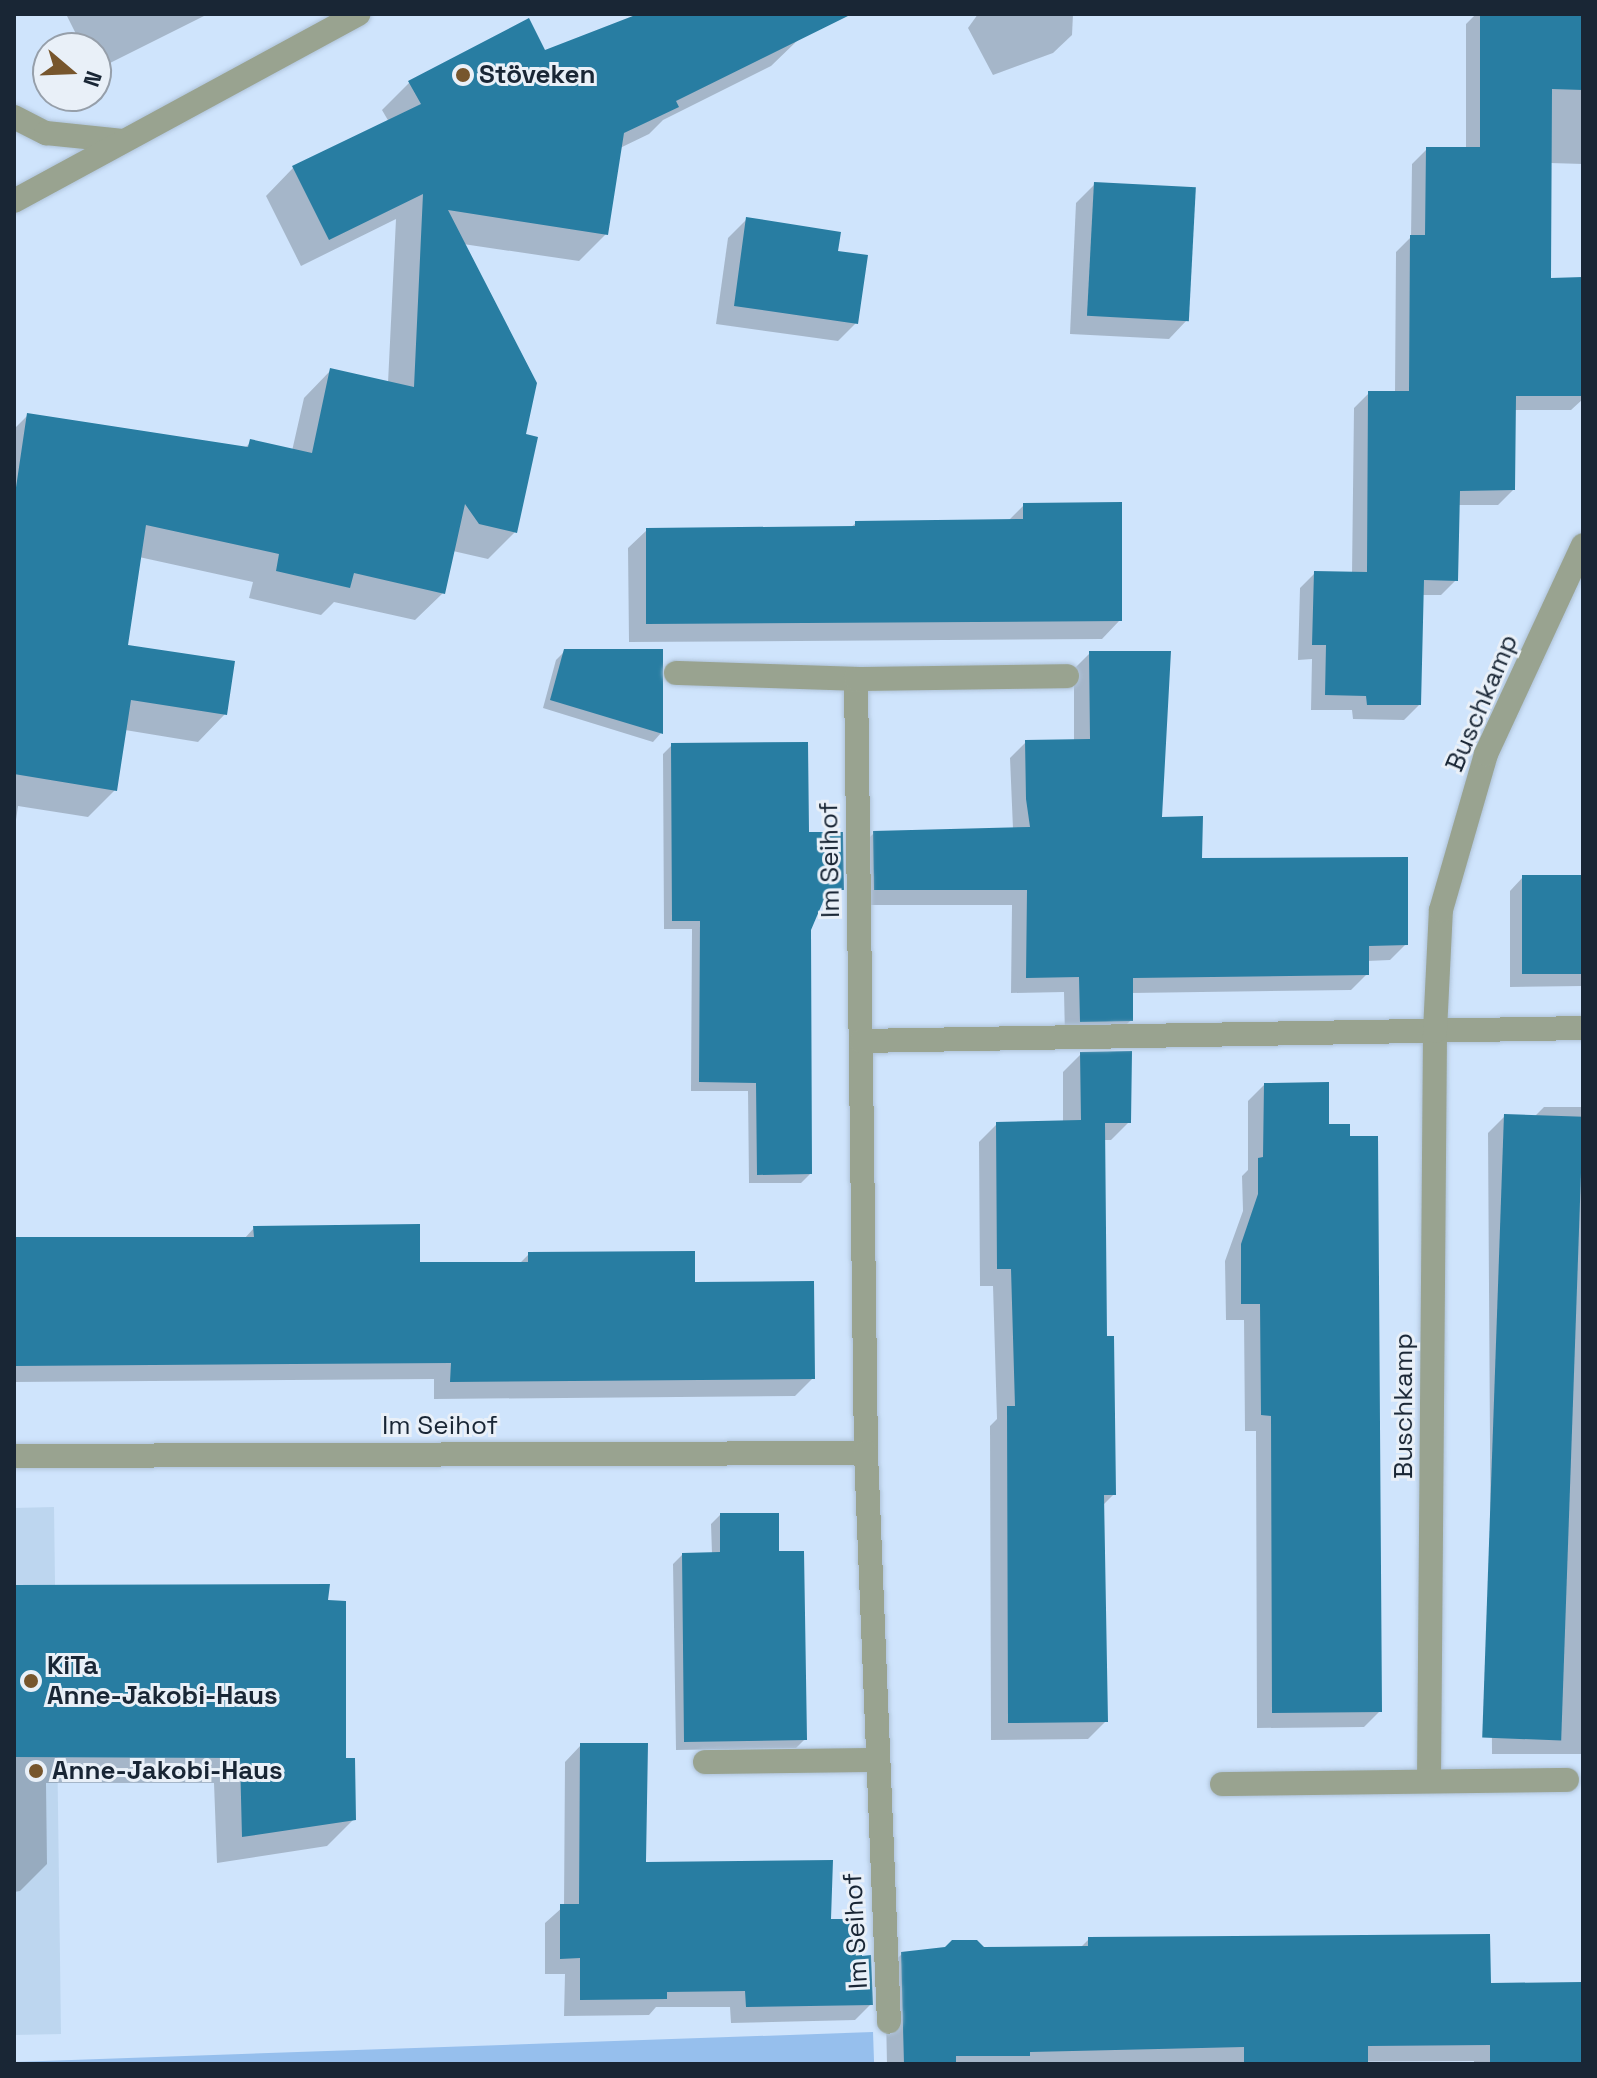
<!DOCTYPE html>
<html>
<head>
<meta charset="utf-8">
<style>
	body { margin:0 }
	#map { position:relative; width:1597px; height:2078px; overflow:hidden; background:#cfe4fc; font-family:"Space Grotesk",sans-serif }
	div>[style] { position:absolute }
	.built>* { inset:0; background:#bdd6ef }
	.green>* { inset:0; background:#96bfed; transform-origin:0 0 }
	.shadow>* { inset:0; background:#0003 }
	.building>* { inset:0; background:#287da2; transform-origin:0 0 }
	.roads { filter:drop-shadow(0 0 2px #aec2d8) drop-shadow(0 0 2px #aec2d8) }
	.lane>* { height:24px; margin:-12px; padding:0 12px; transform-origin:12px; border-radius:12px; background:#99a390 }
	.street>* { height:24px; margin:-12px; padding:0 12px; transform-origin:12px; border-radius:12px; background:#99a390 }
	.dots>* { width:22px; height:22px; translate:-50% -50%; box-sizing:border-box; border:4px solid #e9f0f8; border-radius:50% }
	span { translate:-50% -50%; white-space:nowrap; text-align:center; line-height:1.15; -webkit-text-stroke:6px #e9f0f8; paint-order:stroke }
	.poi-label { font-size:26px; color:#192635; font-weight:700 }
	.left { translate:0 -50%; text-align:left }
	.street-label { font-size:26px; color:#192635 }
	.frame { position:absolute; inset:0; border:16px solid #192635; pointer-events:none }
	.north { position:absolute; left:32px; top:32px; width:80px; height:80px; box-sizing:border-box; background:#e9f0f8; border:2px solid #969faa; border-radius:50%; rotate:109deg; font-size:22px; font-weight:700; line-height:32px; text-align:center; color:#192635 }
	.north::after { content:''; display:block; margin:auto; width:28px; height:36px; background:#77562d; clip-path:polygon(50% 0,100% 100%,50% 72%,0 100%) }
</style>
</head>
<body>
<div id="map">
	<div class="built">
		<i style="clip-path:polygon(54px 1507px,61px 2034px,14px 2035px,14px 1508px)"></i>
	</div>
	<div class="green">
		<i style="left:873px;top:2032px;width:32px;height:859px;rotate:88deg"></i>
	</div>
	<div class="shadow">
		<i style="clip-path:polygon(66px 14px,208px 14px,96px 70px,96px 48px,83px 48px)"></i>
		<i style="clip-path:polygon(643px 14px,787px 14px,799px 39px,771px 66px,663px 120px,649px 134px,620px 148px,606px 234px,579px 261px,463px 244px,523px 435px,515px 532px,488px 559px,453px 551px,443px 593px,415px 620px,334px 602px,321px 615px,249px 598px,253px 582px,139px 557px,126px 646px,225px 714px,198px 742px,125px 730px,115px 790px,88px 817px,18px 806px,14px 834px,14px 429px,28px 415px,244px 449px,251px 442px,292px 451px,304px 398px,331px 370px,388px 383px,396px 219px,301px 266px,266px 196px,293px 168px,389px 122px,382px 110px,410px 82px,544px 52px)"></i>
		<i style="clip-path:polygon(978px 14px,1073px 14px,1072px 35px,1053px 53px,993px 75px,968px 28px)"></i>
		<i style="clip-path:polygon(1476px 14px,1583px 14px,1583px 164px,1550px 163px,1549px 280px,1583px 279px,1583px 399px,1571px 410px,1514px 410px,1513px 490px,1498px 505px,1458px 505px,1456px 580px,1441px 595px,1421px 595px,1419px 705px,1404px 720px,1353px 719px,1352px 710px,1311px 710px,1312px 659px,1298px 660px,1300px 588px,1315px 573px,1352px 574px,1354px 408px,1369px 393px,1395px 393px,1396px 252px,1411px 237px,1412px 164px,1427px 149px,1466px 149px,1466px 24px)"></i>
		<i style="clip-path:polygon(1095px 184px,1187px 320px,1169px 339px,1070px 334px,1076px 203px)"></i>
		<i style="clip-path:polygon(746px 220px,835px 252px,856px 323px,838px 341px,716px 324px,728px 238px)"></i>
		<i style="clip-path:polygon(1024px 505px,1120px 620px,1102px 639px,629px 642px,628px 548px,647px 530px,850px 528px,856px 523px,1007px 522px)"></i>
		<i style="clip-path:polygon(565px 651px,661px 733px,653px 742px,543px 708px,556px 660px)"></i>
		<i style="clip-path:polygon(1090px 653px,1160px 819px,1200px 860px,1406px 944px,1390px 960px,1367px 961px,1367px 974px,1351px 990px,1131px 993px,1131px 1020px,1115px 1036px,1065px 1037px,1064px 992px,1011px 993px,1012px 905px,859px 905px,858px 849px,874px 833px,1013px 829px,1010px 758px,1026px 742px,1074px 742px,1074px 669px)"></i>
		<i style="clip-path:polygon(672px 745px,807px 835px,842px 889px,833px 898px,822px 898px,809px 930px,810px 1174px,801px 1183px,749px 1183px,748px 1091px,691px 1091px,692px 929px,664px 929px,663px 754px)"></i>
		<i style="clip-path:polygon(1523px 877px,1583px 877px,1583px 986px,1510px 987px,1510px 891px)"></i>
		<i style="clip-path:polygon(1081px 1054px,1129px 1122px,1111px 1140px,1103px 1140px,1105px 1338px,1114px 1494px,1103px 1505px,1106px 1721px,1088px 1739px,991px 1740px,990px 1426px,997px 1419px,993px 1286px,980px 1286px,979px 1142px,997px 1124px,1063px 1123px,1063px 1072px)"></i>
		<i style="clip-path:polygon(1264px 1085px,1327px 1126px,1380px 1711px,1364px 1727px,1257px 1728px,1256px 1431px,1245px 1431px,1244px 1320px,1226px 1320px,1225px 1261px,1243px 1211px,1242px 1176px,1248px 1170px,1248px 1101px)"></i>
		<i style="clip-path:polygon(1544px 1107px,1583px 1107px,1583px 1754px,1492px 1754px,1488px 1133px,1505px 1116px,1534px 1117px)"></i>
		<i style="clip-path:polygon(254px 1228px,418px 1264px,519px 1264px,529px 1254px,693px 1284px,813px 1378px,795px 1396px,434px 1399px,434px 1379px,14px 1382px,14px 1239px,244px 1239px)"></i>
		<i style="clip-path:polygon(720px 1515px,777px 1553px,805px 1739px,796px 1748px,676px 1750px,673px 1564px,682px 1555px,712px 1554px,711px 1524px)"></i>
		<i style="clip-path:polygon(14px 1587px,325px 1602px,354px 1819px,327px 1846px,217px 1863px,214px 1783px,46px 1783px,47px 1864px,20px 1891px,14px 1892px)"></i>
		<i style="clip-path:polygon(581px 1745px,644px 1864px,829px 1921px,871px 2004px,855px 2020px,731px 2023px,730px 2007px,656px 2007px,649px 2015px,564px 2016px,565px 1974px,545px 1974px,545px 1923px,564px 1906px,565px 1762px)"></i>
		<i style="clip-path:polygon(1089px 1939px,1489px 1985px,1583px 1984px,1583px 2064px,1474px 2064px,1474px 2061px,887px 2064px,885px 1970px,902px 1954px,1080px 1948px)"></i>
	</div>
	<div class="building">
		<i style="clip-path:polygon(638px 14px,852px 14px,676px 101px,679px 107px,624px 133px,608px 235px,448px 210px,537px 383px,526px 434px,538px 437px,517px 533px,479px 524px,465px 504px,445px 594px,354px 573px,350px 588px,276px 571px,279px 554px,146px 525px,128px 645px,235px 661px,227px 715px,131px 700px,117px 791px,14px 774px,14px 501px,27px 413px,248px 447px,250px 439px,312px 453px,330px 368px,414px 387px,423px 194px,329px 240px,292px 166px,421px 104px,408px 81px,529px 18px,545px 50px)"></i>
		<i style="clip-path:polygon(1480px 14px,1583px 14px,1583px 90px,1552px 89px,1551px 278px,1583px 277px,1583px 396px,1516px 396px,1515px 490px,1460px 491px,1458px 581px,1424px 580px,1421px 705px,1367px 705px,1366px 696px,1325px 695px,1326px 645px,1312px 645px,1314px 571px,1367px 572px,1368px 391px,1409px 391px,1410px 235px,1425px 235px,1426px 147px,1480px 147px)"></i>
		<i style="left:1094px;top:182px;width:102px;height:134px;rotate:3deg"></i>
		<i style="clip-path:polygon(746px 217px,841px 232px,838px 251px,868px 255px,858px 324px,734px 306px)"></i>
		<i style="clip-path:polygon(1122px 502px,1122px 621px,646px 624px,646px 528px,855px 526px,855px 521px,1023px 519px,1023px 503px)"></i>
		<i style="clip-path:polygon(564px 649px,663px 649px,663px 734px,550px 700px)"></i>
		<i style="clip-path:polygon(1089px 651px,1171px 651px,1162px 817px,1203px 816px,1202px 858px,1408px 857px,1408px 945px,1369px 946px,1369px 975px,1133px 978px,1133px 1021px,1080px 1022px,1079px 977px,1026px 978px,1027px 890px,874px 890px,873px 831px,1030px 827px,1026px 799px,1025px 740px,1090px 739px)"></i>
		<i style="clip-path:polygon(808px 742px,809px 832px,843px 832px,844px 890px,828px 890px,811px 930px,812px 1174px,757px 1175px,756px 1083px,699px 1082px,700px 921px,672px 921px,671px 743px)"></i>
		<i style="left:1522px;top:875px;width:61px;height:99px"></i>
		<i style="clip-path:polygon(1132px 1051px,1131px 1123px,1105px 1123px,1107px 1336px,1114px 1336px,1116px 1495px,1104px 1495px,1108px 1722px,1008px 1723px,1007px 1406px,1015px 1406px,1011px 1269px,997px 1269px,996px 1122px,1081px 1120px,1080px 1052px)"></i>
		<i style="clip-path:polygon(1329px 1082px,1329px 1124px,1350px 1124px,1350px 1136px,1378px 1136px,1382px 1712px,1272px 1713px,1271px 1416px,1261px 1415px,1260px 1304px,1241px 1304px,1241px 1244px,1258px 1194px,1258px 1158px,1263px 1157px,1264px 1083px)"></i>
		<i style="left:1504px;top:1114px;width:79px;height:624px;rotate:2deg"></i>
		<i style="clip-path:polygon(420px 1224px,420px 1262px,528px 1262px,528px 1252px,695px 1251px,695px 1282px,814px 1281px,815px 1379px,450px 1382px,451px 1363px,14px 1366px,14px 1237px,254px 1237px,253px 1226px)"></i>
		<i style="clip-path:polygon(720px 1513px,779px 1513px,779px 1551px,804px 1551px,807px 1740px,684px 1742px,682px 1553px,720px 1552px)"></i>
		<i style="clip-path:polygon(330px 1584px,328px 1600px,346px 1601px,346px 1758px,355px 1758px,356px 1820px,242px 1837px,240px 1758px,14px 1757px,14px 1585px)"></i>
		<i style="clip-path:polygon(580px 1743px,648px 1743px,646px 1862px,833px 1860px,831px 1919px,861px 1919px,862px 1956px,871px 1955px,873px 2005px,746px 2007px,745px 1991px,667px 1992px,667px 1999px,580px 2000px,580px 1958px,560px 1959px,560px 1904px,579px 1904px)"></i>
		<i style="clip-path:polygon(1490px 1934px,1491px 1983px,1583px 1982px,1583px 2064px,1490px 2064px,1490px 2045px,1368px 2046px,1368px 2064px,1244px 2064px,1244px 2047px,1030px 2052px,1030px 2056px,956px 2056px,956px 2064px,904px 2064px,901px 1952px,945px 1947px,952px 1940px,977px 1940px,984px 1947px,1088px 1946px,1088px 1937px)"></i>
	</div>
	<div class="roads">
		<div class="lane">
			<i style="left:705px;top:1762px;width:171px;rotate:-0.7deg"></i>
		</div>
		<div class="street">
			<i style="left:14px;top:117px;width:36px;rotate:27deg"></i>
			<i style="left:46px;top:133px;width:77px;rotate:5.9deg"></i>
			<i style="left:14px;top:201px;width:392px;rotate:-28.5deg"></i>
			<i style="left:676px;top:673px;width:180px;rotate:1.9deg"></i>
			<i style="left:856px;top:679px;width:774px;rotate:89.26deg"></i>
			<i style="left:856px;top:679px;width:211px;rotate:-0.8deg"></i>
			<i style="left:861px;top:1041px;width:722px;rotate:-1.03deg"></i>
			<i style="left:14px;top:1456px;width:852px;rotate:-0.2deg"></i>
			<i style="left:866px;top:1453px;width:569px;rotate:87.69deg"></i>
			<i style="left:1429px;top:1781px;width:750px;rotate:-89.54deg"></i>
			<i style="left:1435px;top:1031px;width:121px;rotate:-87.2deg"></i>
			<i style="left:1441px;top:910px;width:162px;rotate:-73.9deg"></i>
			<i style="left:1486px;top:754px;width:230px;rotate:-65.1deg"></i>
			<i style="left:1222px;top:1784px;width:345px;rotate:-0.7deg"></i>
		</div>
	</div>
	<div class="dots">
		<i style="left:463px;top:75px;background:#77562d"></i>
		<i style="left:31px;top:1681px;background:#77562d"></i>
		<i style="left:36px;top:1771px;background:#77562d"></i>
	</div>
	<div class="poi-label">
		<span class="left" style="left:479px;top:75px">Stöveken</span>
		<span class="left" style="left:47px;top:1681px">KiTa<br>Anne-Jakobi-Haus</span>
		<span class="left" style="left:52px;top:1771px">Anne-Jakobi-Haus</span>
	</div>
	<div class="street-label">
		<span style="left:1482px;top:703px;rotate:-67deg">Buschkamp</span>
		<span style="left:830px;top:860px;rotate:-91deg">Im Seihof</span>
		<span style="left:1404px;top:1406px;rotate:-90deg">Buschkamp</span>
		<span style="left:440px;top:1426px">Im Seihof</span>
		<span style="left:856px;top:1931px;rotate:-93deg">Im Seihof</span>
	</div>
	<div class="frame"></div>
	<div class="north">N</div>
</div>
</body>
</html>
